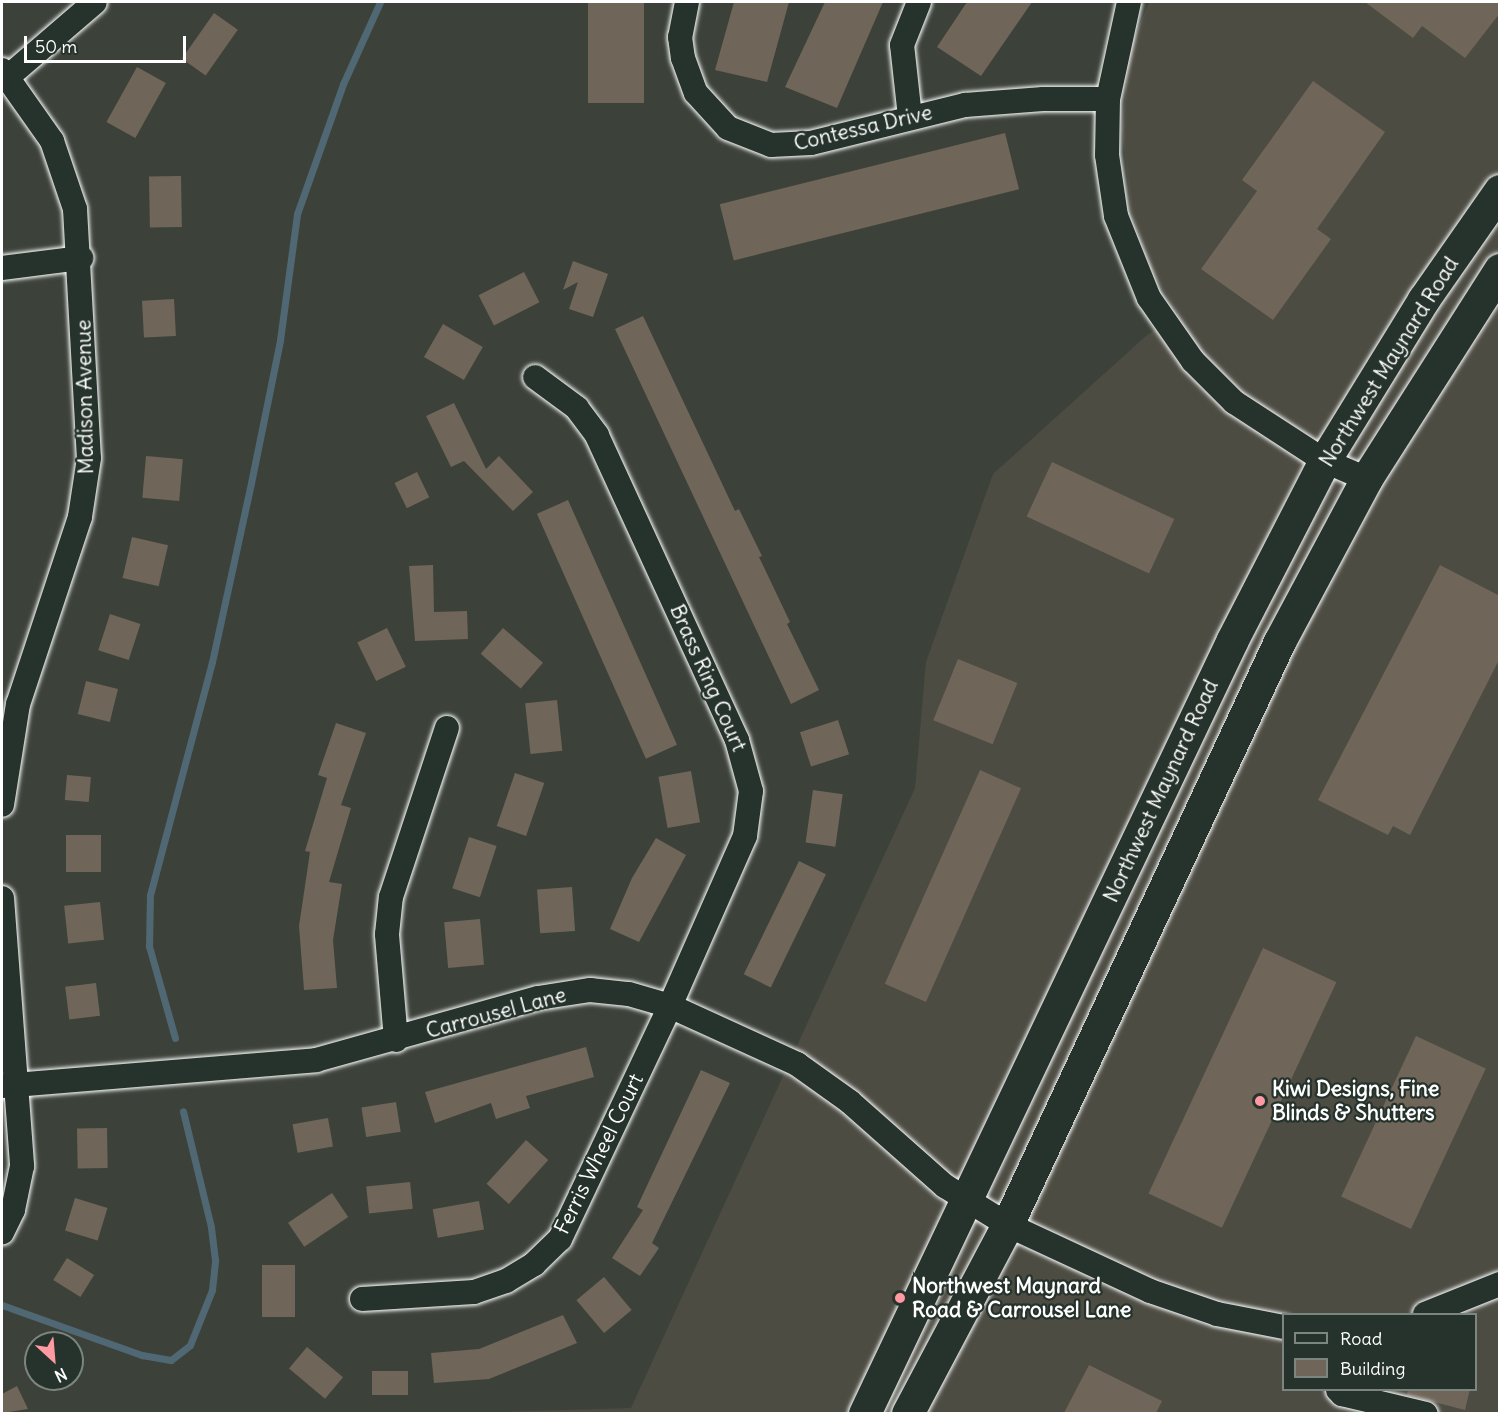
<!DOCTYPE html>
<html>
<head>
<meta charset="utf-8">
<style>
	body { margin:0 }
	#map { position:relative; width:1501px; height:1415px; overflow:hidden; background:#3c423a; font-family:Delius,sans-serif }
	div>[style] { position:absolute }
	.built>* { inset:0; background:#4c4c43 }
	.stream>* { height:7px; margin:-3.5px; padding:0 3.5px; transform-origin:3.5px; border-radius:3.5px; background:#506874 }
	.building>* { inset:0; background:#706559; transform-origin:0 0 }
	.roads { filter:drop-shadow(0 0 2px #fff) drop-shadow(0 0 2px #fff) }
	.minor>* { height:24px; margin:-12px; padding:0 12px; transform-origin:12px; border-radius:12px; background:#26332d }
	.major>* { height:32px; margin:-16px; padding:0 16px; transform-origin:16px; border-radius:16px; background:#26332d }
	.dots>* { width:16px; height:16px; translate:-50% -50%; box-sizing:border-box; border:3px solid #26332d; border-radius:50% }
	span { translate:-50% -50%; white-space:nowrap; text-align:center; line-height:1.15; -webkit-text-stroke:4.5px #26332d; paint-order:stroke }
	.street-label { font-size:21px; color:#fff }
	.poi-label { font-size:21px; color:#fff; font-weight:700 }
	.left { translate:0 -50%; text-align:left }
	.frame { position:absolute; inset:0; border:3px solid #fff; pointer-events:none }
	.legend { position:absolute; left:1282px; top:1313px; width:195px; height:78px; box-sizing:border-box; background:#26332d; border:2px solid #7d8581; margin:0; padding:8px 10px; list-style:none; font-size:18px; color:#fff }
	.legend li { display:flex; align-items:center; gap:12px; height:30px }
	.legend b { width:30px; border:2px solid #7d8581 }
	.north { position:absolute; left:24px; top:1331px; width:60px; height:60px; box-sizing:border-box; background:#26332d; border:2px solid #7d8581; border-radius:50%; rotate:154deg; font-size:16px; font-weight:700; line-height:24px; text-align:center; color:#fff }
	.north::after { content:''; display:block; margin:auto; width:21px; height:27px; background:#ff9aa2; clip-path:polygon(50% 0,100% 100%,50% 72%,0 100%) }
	.scale { position:absolute; left:24px; top:36px; width:162px; height:27px; box-sizing:border-box; border:3px solid #fff; border-top:0; padding-left:8px; font-size:18px; line-height:21px; white-space:nowrap; color:#fff; -webkit-text-stroke:4px #26332d; paint-order:stroke }
</style>
</head>
<body>
<div id="map">
	<div class="built">
		<i style="clip-path:polygon(evenodd,1149px 2px,1499px 2px,1499px 1413px,436px 1414px,631px 1408px,915px 788px,926px 662px,993px 474px,1146px 336px,1178px 314px,1151px 269px,1131px 211px,1122px 128px,1130px 49px,1149px 2px,1284px 1314px,1476px 1314px,1476px 1390px,1284px 1390px,1284px 1314px)"></i>
	</div>
	<div class="stream">
		<i style="left:175px;top:1038px;width:96px;rotate:-105.8deg"></i>
		<i style="left:149px;top:946px;width:51px;rotate:-88.9deg"></i>
		<i style="left:150px;top:895px;width:241px;rotate:-75.1deg"></i>
		<i style="left:212px;top:662px;width:183px;rotate:-77.7deg"></i>
		<i style="left:251px;top:483px;width:146px;rotate:-78.5deg"></i>
		<i style="left:280px;top:340px;width:127px;rotate:-82.3deg"></i>
		<i style="left:297px;top:214px;width:138px;rotate:-70.5deg"></i>
		<i style="left:343px;top:84px;width:90px;rotate:-65.7deg"></i>
		<i style="left:2px;top:1305px;width:149px;rotate:19.7deg"></i>
		<i style="left:142px;top:1355px;width:29px;rotate:10deg"></i>
		<i style="left:171px;top:1360px;width:24px;rotate:-38deg"></i>
		<i style="left:190px;top:1345px;width:59px;rotate:-68.2deg"></i>
		<i style="left:212px;top:1290px;width:30px;rotate:-84deg"></i>
		<i style="left:215px;top:1260px;width:33px;rotate:-97deg"></i>
		<i style="left:211px;top:1227px;width:119px;rotate:-103.6deg"></i>
	</div>
	<div class="building">
		<i style="left:588px;top:2px;width:56px;height:101px"></i>
		<i style="clip-path:polygon(734px 2px,789px 2px,767px 82px,715px 70px)"></i>
		<i style="clip-path:polygon(825px 2px,883px 2px,837px 108px,785px 87px)"></i>
		<i style="clip-path:polygon(967px 2px,1032px 2px,981px 76px,937px 47px)"></i>
		<i style="clip-path:polygon(1365px 2px,1500px 2px,1500px 13px,1465px 58px,1422px 26px,1413px 38px)"></i>
		<i style="left:214px;top:13px;width:29px;height:56px;rotate:35deg"></i>
		<i style="left:137px;top:67px;width:33px;height:63px;rotate:29deg"></i>
		<i style="clip-path:polygon(1313px 81px,1385px 132px,1317px 229px,1331px 239px,1273px 320px,1201px 269px,1257px 191px,1242px 180px)"></i>
		<i style="left:1005px;top:133px;width:58px;height:294px;rotate:76deg"></i>
		<i style="left:181px;top:176px;width:51px;height:32px;rotate:89deg"></i>
		<i style="clip-path:polygon(573px 261px,608px 274px,593px 317px,569px 309px,578px 282px,563px 290px)"></i>
		<i style="left:524px;top:272px;width:34px;height:51px;rotate:63deg"></i>
		<i style="left:174px;top:299px;width:37px;height:32px;rotate:87deg"></i>
		<i style="clip-path:polygon(643px 316px,735px 511px,739px 509px,762px 556px,759px 557px,790px 622px,787px 624px,819px 690px,791px 704px,615px 329px)"></i>
		<i style="left:443px;top:324px;width:46px;height:38px;rotate:30deg"></i>
		<i style="clip-path:polygon(454px 403px,486px 469px,499px 456px,533px 492px,513px 511px,464px 461px,451px 467px,426px 416px)"></i>
		<i style="left:146px;top:456px;width:37px;height:42px;rotate:5deg"></i>
		<i style="left:1052px;top:462px;width:135px;height:60px;rotate:25deg"></i>
		<i style="left:417px;top:472px;width:28px;height:25px;rotate:64deg"></i>
		<i style="left:568px;top:500px;width:268px;height:34px;rotate:66deg"></i>
		<i style="left:132px;top:537px;width:37px;height:42px;rotate:13deg"></i>
		<i style="clip-path:polygon(433px 565px,434px 612px,467px 611px,468px 639px,415px 641px,409px 566px)"></i>
		<i style="clip-path:polygon(1440px 565px,1500px 596px,1500px 658px,1410px 835px,1393px 826px,1388px 835px,1318px 800px)"></i>
		<i style="left:110px;top:614px;width:32px;height:38px;rotate:18deg"></i>
		<i style="left:387px;top:628px;width:43px;height:33px;rotate:64deg"></i>
		<i style="left:503px;top:628px;width:53px;height:34px;rotate:41deg"></i>
		<i style="left:958px;top:659px;width:64px;height:66px;rotate:22deg"></i>
		<i style="left:86px;top:681px;width:33px;height:34px;rotate:14deg"></i>
		<i style="left:557px;top:700px;width:51px;height:32px;rotate:84deg"></i>
		<i style="left:838px;top:720px;width:36px;height:40px;rotate:72deg"></i>
		<i style="clip-path:polygon(336px 723px,366px 733px,341px 805px,351px 808px,329px 882px,342px 884px,333px 940px,337px 988px,304px 990px,299px 926px,310px 852px,305px 851px,327px 778px,318px 775px)"></i>
		<i style="left:980px;top:770px;width:45px;height:234px;rotate:24deg"></i>
		<i style="left:691px;top:771px;width:52px;height:33px;rotate:80deg"></i>
		<i style="left:515px;top:773px;width:31px;height:56px;rotate:19deg"></i>
		<i style="left:67px;top:775px;width:24px;height:25px;rotate:5deg"></i>
		<i style="left:813px;top:790px;width:30px;height:53px;rotate:8deg"></i>
		<i style="left:66px;top:835px;width:35px;height:37px"></i>
		<i style="left:469px;top:837px;width:29px;height:54px;rotate:18deg"></i>
		<i style="clip-path:polygon(656px 838px,686px 855px,639px 942px,610px 929px,632px 878px)"></i>
		<i style="left:799px;top:861px;width:30px;height:126px;rotate:26deg"></i>
		<i style="left:572px;top:887px;width:44px;height:35px;rotate:86deg"></i>
		<i style="left:100px;top:902px;width:38px;height:36px;rotate:84deg"></i>
		<i style="left:480px;top:919px;width:46px;height:36px;rotate:85deg"></i>
		<i style="left:1263px;top:948px;width:81px;height:271px;rotate:25deg"></i>
		<i style="left:96px;top:983px;width:33px;height:31px;rotate:83deg"></i>
		<i style="left:1416px;top:1036px;width:77px;height:177px;rotate:25deg"></i>
		<i style="clip-path:polygon(586px 1047px,594px 1077px,526px 1096px,530px 1108px,496px 1119px,491px 1103px,435px 1123px,425px 1092px)"></i>
		<i style="clip-path:polygon(701px 1070px,730px 1083px,652px 1243px,659px 1248px,640px 1276px,612px 1258px,643px 1210px,637px 1207px)"></i>
		<i style="left:396px;top:1102px;width:30px;height:35px;rotate:81deg"></i>
		<i style="left:328px;top:1118px;width:29px;height:36px;rotate:80deg"></i>
		<i style="left:107px;top:1128px;width:40px;height:30px;rotate:89deg"></i>
		<i style="left:526px;top:1140px;width:30px;height:59px;rotate:42deg"></i>
		<i style="left:410px;top:1182px;width:27px;height:44px;rotate:84deg"></i>
		<i style="left:332px;top:1193px;width:29px;height:53px;rotate:56deg"></i>
		<i style="left:75px;top:1198px;width:34px;height:34px;rotate:17deg"></i>
		<i style="left:479px;top:1201px;width:29px;height:47px;rotate:80deg"></i>
		<i style="left:67px;top:1258px;width:32px;height:26px;rotate:32deg"></i>
		<i style="left:262px;top:1265px;width:33px;height:52px"></i>
		<i style="left:604px;top:1277px;width:43px;height:36px;rotate:50deg"></i>
		<i style="clip-path:polygon(563px 1315px,577px 1343px,489px 1379px,434px 1383px,431px 1353px,479px 1349px)"></i>
		<i style="left:307px;top:1347px;width:47px;height:28px;rotate:40deg"></i>
		<i style="clip-path:polygon(1089px 1365px,1162px 1401px,1156px 1413px,1064px 1413px)"></i>
		<i style="left:372px;top:1371px;width:36px;height:24px"></i>
		<i style="clip-path:polygon(17px 1386px,28px 1409px,2px 1413px,2px 1394px)"></i>
		<i style="clip-path:polygon(1408px 1389px,1470px 1389px,1465px 1410px,1407px 1395px)"></i>
	</div>
	<div class="roads">
		<div class="minor">
			<i style="left:687px;top:2px;width:36px;rotate:101deg"></i>
			<i style="left:680px;top:37px;width:21px;rotate:82deg"></i>
			<i style="left:683px;top:58px;width:37px;rotate:70deg"></i>
			<i style="left:696px;top:93px;width:47px;rotate:47.6deg"></i>
			<i style="left:728px;top:128px;width:46px;rotate:21.6deg"></i>
			<i style="left:771px;top:145px;width:40px;rotate:-2.9deg"></i>
			<i style="left:811px;top:143px;width:159px;rotate:-13.9deg"></i>
			<i style="left:965px;top:105px;width:78px;rotate:-4.4deg"></i>
			<i style="left:1043px;top:99px;width:65px"></i>
			<i style="left:1129px;top:2px;width:99px;rotate:102.2deg"></i>
			<i style="left:1108px;top:99px;width:56px;rotate:91deg"></i>
			<i style="left:1107px;top:155px;width:62px;rotate:81.6deg"></i>
			<i style="left:1116px;top:216px;width:88px;rotate:68.1deg"></i>
			<i style="left:1149px;top:298px;width:77px;rotate:55.1deg"></i>
			<i style="left:1193px;top:361px;width:58px;rotate:45deg"></i>
			<i style="left:1234px;top:402px;width:108px;rotate:33deg"></i>
			<i style="left:1325px;top:461px;width:46px;rotate:23.2deg"></i>
			<i style="left:2px;top:70px;width:87px;rotate:54.8deg"></i>
			<i style="left:52px;top:141px;width:72px;rotate:71.3deg"></i>
			<i style="left:75px;top:209px;width:249px;rotate:86.8deg"></i>
			<i style="left:89px;top:458px;width:60px;rotate:98.7deg"></i>
			<i style="left:80px;top:517px;width:197px;rotate:108.3deg"></i>
			<i style="left:18px;top:704px;width:102px;rotate:99deg"></i>
			<i style="left:9px;top:76px;width:113px;rotate:-40.7deg"></i>
			<i style="left:910px;top:117px;width:72px;rotate:-96.3deg"></i>
			<i style="left:902px;top:45px;width:46px;rotate:-68.4deg"></i>
			<i style="left:2px;top:268px;width:80px;rotate:-7.2deg"></i>
			<i style="left:2px;top:898px;width:269px;rotate:85.7deg"></i>
			<i style="left:22px;top:1166px;width:45px;rotate:101.6deg"></i>
			<i style="left:13px;top:1210px;width:25px;rotate:116deg"></i>
			<i style="left:396px;top:1040px;width:106px;rotate:-94.9deg"></i>
			<i style="left:387px;top:934px;width:37px;rotate:-84deg"></i>
			<i style="left:391px;top:897px;width:178px;rotate:-71.7deg"></i>
			<i style="left:2px;top:1086px;width:315px;rotate:-4.7deg"></i>
			<i style="left:316px;top:1060px;width:230px;rotate:-15.6deg"></i>
			<i style="left:538px;top:998px;width:53px;rotate:-8.7deg"></i>
			<i style="left:590px;top:990px;width:39px;rotate:6deg"></i>
			<i style="left:629px;top:994px;width:43px;rotate:16.3deg"></i>
			<i style="left:670px;top:1006px;width:140px;rotate:24.5deg"></i>
			<i style="left:797px;top:1064px;width:65px;rotate:35.6deg"></i>
			<i style="left:850px;top:1102px;width:127px;rotate:41.5deg"></i>
			<i style="left:945px;top:1186px;width:74px;rotate:31.8deg"></i>
			<i style="left:1008px;top:1225px;width:157px;rotate:24.9deg"></i>
			<i style="left:1150px;top:1291px;width:71px;rotate:18.9deg"></i>
			<i style="left:1217px;top:1314px;width:68px;rotate:11deg"></i>
			<i style="left:362px;top:1299px;width:112px;rotate:-3.6deg"></i>
			<i style="left:474px;top:1292px;width:34px;rotate:-19deg"></i>
			<i style="left:506px;top:1281px;width:33px;rotate:-31deg"></i>
			<i style="left:534px;top:1264px;width:36px;rotate:-44deg"></i>
			<i style="left:560px;top:1239px;width:258px;rotate:-64.7deg"></i>
			<i style="left:670px;top:1006px;width:186px;rotate:-66.2deg"></i>
			<i style="left:745px;top:836px;width:45px;rotate:-82.4deg"></i>
			<i style="left:751px;top:791px;width:53px;rotate:-105.4deg"></i>
			<i style="left:737px;top:740px;width:336px;rotate:-114.7deg"></i>
			<i style="left:597px;top:435px;width:34px;rotate:-127deg"></i>
			<i style="left:577px;top:408px;width:52px;rotate:-143.6deg"></i>
			<i style="left:1425px;top:1314px;width:81px;rotate:-21.8deg"></i>
			<i style="left:1338px;top:1390px;width:6px;rotate:45deg"></i>
			<i style="left:1342px;top:1394px;width:86px;rotate:13.4deg"></i>
		</div>
		<div class="major">
			<i style="left:865px;top:1414px;width:857px;rotate:-64.57deg"></i>
			<i style="left:1233px;top:640px;width:201px;rotate:-62.8deg"></i>
			<i style="left:1325px;top:461px;width:189px;rotate:-58.4deg"></i>
			<i style="left:1424px;top:300px;width:133px;rotate:-55.1deg"></i>
			<i style="left:908px;top:1414px;width:214px;rotate:-62.1deg"></i>
			<i style="left:1008px;top:1225px;width:643px;rotate:-64.99deg"></i>
			<i style="left:1280px;top:642px;width:185px;rotate:-61.9deg"></i>
			<i style="left:1367px;top:479px;width:248px;rotate:-57.5deg"></i>
		</div>
	</div>
	<div class="dots">
		<i style="left:1260px;top:1101px;background:#ff9aa2"></i>
		<i style="left:900px;top:1298px;background:#ff9aa2"></i>
	</div>
	<div class="street-label">
		<span style="left:863px;top:128px;rotate:-13deg">Contessa Drive</span>
		<span style="left:1389px;top:362px;rotate:-58deg">Northwest Maynard Road</span>
		<span style="left:85px;top:397px;rotate:-91deg">Madison Avenue</span>
		<span style="left:708px;top:678px;rotate:66deg">Brass Ring Court</span>
		<span style="left:1161px;top:791px;rotate:-65deg">Northwest Maynard Road</span>
		<span style="left:496px;top:1013px;rotate:-15deg">Carrousel Lane</span>
		<span style="left:599px;top:1154px;rotate:-64deg">Ferris Wheel Court</span>
	</div>
	<div class="poi-label">
		<span class="left" style="left:1272px;top:1101px">Kiwi Designs, Fine<br>Blinds &amp; Shutters</span>
		<span class="left" style="left:912px;top:1298px">Northwest Maynard<br>Road &amp; Carrousel Lane</span>
	</div>
	<div class="frame"></div>
	<ul class="legend">
	<li><b style="height:8px;background:#26332d"></b>Road</li>
	<li><b style="height:16px;background:#706559"></b>Building</li>
	</ul>
	<div class="north">N</div>
	<div class="scale">50 m</div>
</div>
</body>
</html>
